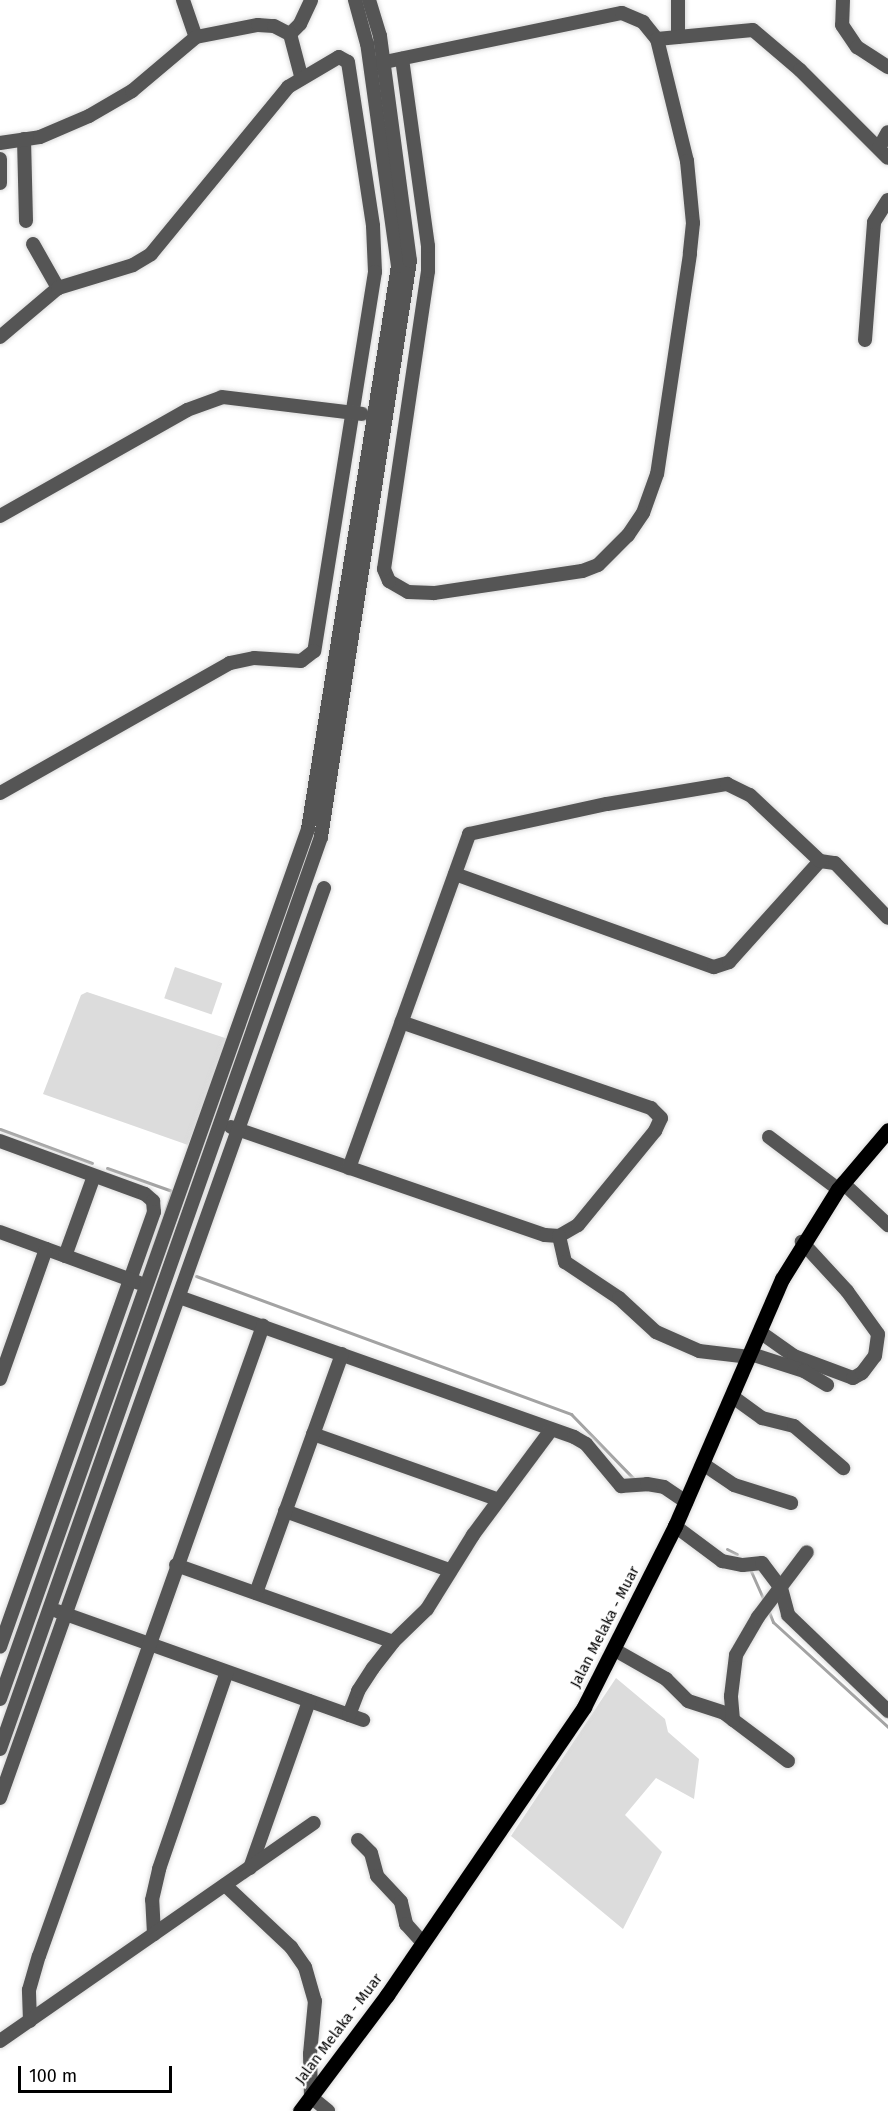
<!DOCTYPE html>
<html>
<head>
<meta charset="utf-8">
<style>
	body { margin:0 }
	#map { position:relative; width:888px; height:2111px; overflow:hidden; background:#fff; font-family:"Fira Sans",sans-serif }
	div>[style] { position:absolute }
	.green>* { inset:0; background:#dcdcdc; transform-origin:0 0 }
	.stream>* { height:3px; margin:-1.5px; padding:0 1.5px; transform-origin:1.5px; border-radius:1.5px; background:#a3a3a3 }
	.roads { filter:drop-shadow(0 0 2px #dbdbdb) drop-shadow(0 0 2px #dbdbdb) }
	.minor>* { height:14px; margin:-7px; padding:0 7px; transform-origin:7px; border-radius:7px; background:#555 }
	.major>* { height:15px; margin:-7.5px; padding:0 7.5px; transform-origin:7.5px; border-radius:7.5px; background:#000 }
	span { translate:-50% -50%; white-space:nowrap; text-align:center; line-height:1.15; -webkit-text-stroke:4.5px #fff; paint-order:stroke }
	.street-label { font-size:15px; color:#000 }
	.scale { position:absolute; left:18px; top:2066px; width:154px; height:27px; box-sizing:border-box; border:3px solid #000; border-top:0; padding-left:8px; font-size:18px; line-height:21px; white-space:nowrap; color:#000; -webkit-text-stroke:4px #fff; paint-order:stroke }
</style>
</head>
<body>
<div id="map">
	<div class="green">
		<i style="left:175px;top:967px;width:50px;height:33px;rotate:19deg"></i>
		<i style="clip-path:polygon(87px 992px,228px 1039px,188px 1145px,43px 1094px,81px 995px)"></i>
		<i style="clip-path:polygon(616px 1678px,665px 1719px,668px 1732px,699px 1759px,694px 1799px,656px 1778px,625px 1815px,662px 1852px,623px 1929px,511px 1836px)"></i>
	</div>
	<div class="stream">
		<i style="left:0;top:1129px;width:98px;rotate:20.3deg"></i>
		<i style="left:107px;top:1168px;width:69px;rotate:19.5deg"></i>
		<i style="left:172px;top:1191px;width:74px;rotate:108.9deg"></i>
		<i style="left:196px;top:1276px;width:400px;rotate:20.2deg"></i>
		<i style="left:571px;top:1414px;width:91px;rotate:45.9deg"></i>
		<i style="left:727px;top:1549px;width:11px;rotate:27deg"></i>
		<i style="left:750px;top:1569px;width:35px;rotate:66deg"></i>
		<i style="left:769px;top:1612px;width:11px;rotate:68deg"></i>
		<i style="left:773px;top:1622px;width:156px;rotate:42.4deg"></i>
	</div>
	<div class="roads">
		<div class="minor">
			<i style="left:183px;top:0;width:39px;rotate:71deg"></i>
			<i style="left:678px;top:0;width:37px;rotate:90deg"></i>
			<i style="left:843px;top:0;width:25px;rotate:92deg"></i>
			<i style="left:842px;top:25px;width:27px;rotate:56deg"></i>
			<i style="left:857px;top:47px;width:37px;rotate:33deg"></i>
			<i style="left:290px;top:34px;width:43px;rotate:75.3deg"></i>
			<i style="left:290px;top:34px;width:14px;rotate:-45deg"></i>
			<i style="left:300px;top:24px;width:26px;rotate:-65deg"></i>
			<i style="left:657px;top:39px;width:96px;rotate:-5.4deg"></i>
			<i style="left:753px;top:30px;width:62px;rotate:40.4deg"></i>
			<i style="left:800px;top:70px;width:124px;rotate:45deg"></i>
			<i style="left:375px;top:64px;width:252px;rotate:-11.7deg"></i>
			<i style="left:622px;top:13px;width:23px;rotate:23deg"></i>
			<i style="left:643px;top:22px;width:22px;rotate:51deg"></i>
			<i style="left:657px;top:39px;width:126px;rotate:76.2deg"></i>
			<i style="left:687px;top:161px;width:62px;rotate:84.5deg"></i>
			<i style="left:693px;top:223px;width:31px;rotate:96deg"></i>
			<i style="left:690px;top:254px;width:222px;rotate:98.5deg"></i>
			<i style="left:657px;top:474px;width:41px;rotate:109.7deg"></i>
			<i style="left:643px;top:513px;width:27px;rotate:124deg"></i>
			<i style="left:628px;top:535px;width:42px;rotate:135deg"></i>
			<i style="left:598px;top:565px;width:17px;rotate:159deg"></i>
			<i style="left:582px;top:571px;width:150px;rotate:171.5deg"></i>
			<i style="left:434px;top:593px;width:26px;rotate:-178deg"></i>
			<i style="left:408px;top:592px;width:22px;rotate:-150deg"></i>
			<i style="left:389px;top:581px;width:13px;rotate:-113deg"></i>
			<i style="left:384px;top:569px;width:301px;rotate:-81.6deg"></i>
			<i style="left:428px;top:271px;width:25px;rotate:-90deg"></i>
			<i style="left:428px;top:246px;width:189px;rotate:-97.9deg"></i>
			<i style="left:24px;top:139px;width:82px;rotate:88.6deg"></i>
			<i style="left:0;top:143px;width:40px;rotate:-8.5deg"></i>
			<i style="left:40px;top:137px;width:53px;rotate:-23.2deg"></i>
			<i style="left:89px;top:116px;width:50px;rotate:-30.2deg"></i>
			<i style="left:132px;top:91px;width:84px;rotate:-40.2deg"></i>
			<i style="left:196px;top:37px;width:63px;rotate:-11deg"></i>
			<i style="left:258px;top:25px;width:16px;rotate:4deg"></i>
			<i style="left:274px;top:26px;width:18px;rotate:27deg"></i>
			<i style="left:879px;top:148px;width:18px;rotate:-61deg"></i>
			<i style="left:0;top:159px;width:24px;rotate:90deg"></i>
			<i style="left:33px;top:244px;width:51px;rotate:60.4deg"></i>
			<i style="left:0;top:337px;width:76px;rotate:-40.2deg"></i>
			<i style="left:58px;top:288px;width:78px;rotate:-17deg"></i>
			<i style="left:133px;top:265px;width:21px;rotate:-31deg"></i>
			<i style="left:151px;top:254px;width:216px;rotate:-50.6deg"></i>
			<i style="left:288px;top:87px;width:59px;rotate:-30.5deg"></i>
			<i style="left:339px;top:57px;width:10px;rotate:29deg"></i>
			<i style="left:348px;top:62px;width:166px;rotate:81.3deg"></i>
			<i style="left:373px;top:226px;width:46px;rotate:87.5deg"></i>
			<i style="left:375px;top:272px;width:384px;rotate:99.1deg"></i>
			<i style="left:314px;top:651px;width:16px;rotate:142deg"></i>
			<i style="left:301px;top:661px;width:47px;rotate:-176.3deg"></i>
			<i style="left:254px;top:658px;width:25px;rotate:168deg"></i>
			<i style="left:230px;top:663px;width:264px;rotate:150.5deg"></i>
			<i style="left:865px;top:340px;width:118px;rotate:-85.6deg"></i>
			<i style="left:874px;top:222px;width:26px;rotate:-58deg"></i>
			<i style="left:0;top:516px;width:215px;rotate:-29.5deg"></i>
			<i style="left:187px;top:410px;width:37px;rotate:-20deg"></i>
			<i style="left:222px;top:397px;width:141px;rotate:6.9deg"></i>
			<i style="left:455px;top:874px;width:275px;rotate:19.8deg"></i>
			<i style="left:714px;top:967px;width:16px;rotate:-18deg"></i>
			<i style="left:729px;top:962px;width:136px;rotate:-48deg"></i>
			<i style="left:820px;top:861px;width:15px;rotate:8deg"></i>
			<i style="left:835px;top:863px;width:76px;rotate:46.1deg"></i>
			<i style="left:231px;top:1127px;width:332px;rotate:19deg"></i>
			<i style="left:545px;top:1235px;width:14px;rotate:4deg"></i>
			<i style="left:559px;top:1236px;width:22px;rotate:-30deg"></i>
			<i style="left:578px;top:1225px;width:122px;rotate:-50.7deg"></i>
			<i style="left:655px;top:1131px;width:14px;rotate:-65deg"></i>
			<i style="left:661px;top:1118px;width:14px;rotate:-135deg"></i>
			<i style="left:651px;top:1108px;width:264px;rotate:-161deg"></i>
			<i style="left:769px;top:1137px;width:86px;rotate:37deg"></i>
			<i style="left:0;top:1141px;width:154px;rotate:20.1deg"></i>
			<i style="left:145px;top:1194px;width:11px;rotate:41deg"></i>
			<i style="left:153px;top:1201px;width:11px;rotate:85deg"></i>
			<i style="left:154px;top:1212px;width:461px;rotate:109.5deg"></i>
			<i style="left:349px;top:1168px;width:355px;rotate:-70.2deg"></i>
			<i style="left:469px;top:834px;width:141px;rotate:-12.3deg"></i>
			<i style="left:607px;top:804px;width:122px;rotate:-9.5deg"></i>
			<i style="left:727px;top:784px;width:25px;rotate:26deg"></i>
			<i style="left:750px;top:795px;width:96px;rotate:43.3deg"></i>
			<i style="left:843px;top:1183px;width:62px;rotate:43deg"></i>
			<i style="left:0;top:1232px;width:148px;rotate:20.1deg"></i>
			<i style="left:559px;top:1236px;width:27px;rotate:77deg"></i>
			<i style="left:565px;top:1262px;width:65px;rotate:33.7deg"></i>
			<i style="left:619px;top:1298px;width:50px;rotate:42.6deg"></i>
			<i style="left:656px;top:1332px;width:47px;rotate:23.8deg"></i>
			<i style="left:699px;top:1351px;width:51px;rotate:6.7deg"></i>
			<i style="left:65px;top:1256px;width:85px;rotate:-70.1deg"></i>
			<i style="left:179px;top:1297px;width:419px;rotate:19.5deg"></i>
			<i style="left:574px;top:1437px;width:14px;rotate:30deg"></i>
			<i style="left:586px;top:1444px;width:55px;rotate:50.2deg"></i>
			<i style="left:621px;top:1486px;width:26px;rotate:-4deg"></i>
			<i style="left:647px;top:1484px;width:17px;rotate:10deg"></i>
			<i style="left:664px;top:1487px;width:27px;rotate:34deg"></i>
			<i style="left:760px;top:1332px;width:42px;rotate:35.2deg"></i>
			<i style="left:794px;top:1356px;width:63px;rotate:20.4deg"></i>
			<i style="left:853px;top:1378px;width:10px;rotate:-29deg"></i>
			<i style="left:862px;top:1373px;width:21px;rotate:-53deg"></i>
			<i style="left:875px;top:1356px;width:22px;rotate:-82deg"></i>
			<i style="left:878px;top:1334px;width:53px;rotate:-125.8deg"></i>
			<i style="left:847px;top:1291px;width:67px;rotate:-132.6deg"></i>
			<i style="left:751px;top:1354px;width:56px;rotate:17.8deg"></i>
			<i style="left:804px;top:1371px;width:27px;rotate:31deg"></i>
			<i style="left:0;top:1379px;width:138px;rotate:-70.5deg"></i>
			<i style="left:733px;top:1397px;width:36px;rotate:36deg"></i>
			<i style="left:762px;top:1418px;width:33px;rotate:14deg"></i>
			<i style="left:794px;top:1426px;width:65px;rotate:40.6deg"></i>
			<i style="left:313px;top:1434px;width:197px;rotate:19.5deg"></i>
			<i style="left:703px;top:1464px;width:37px;rotate:34deg"></i>
			<i style="left:734px;top:1485px;width:60px;rotate:17.5deg"></i>
			<i style="left:285px;top:1511px;width:174px;rotate:19.8deg"></i>
			<i style="left:675px;top:1526px;width:59px;rotate:36.7deg"></i>
			<i style="left:722px;top:1561px;width:21px;rotate:11deg"></i>
			<i style="left:743px;top:1565px;width:19px;rotate:-6deg"></i>
			<i style="left:762px;top:1563px;width:31px;rotate:53deg"></i>
			<i style="left:781px;top:1588px;width:28px;rotate:75deg"></i>
			<i style="left:788px;top:1615px;width:139px;rotate:43.8deg"></i>
			<i style="left:176px;top:1565px;width:230px;rotate:19.5deg"></i>
			<i style="left:256px;top:1593px;width:254px;rotate:-70.2deg"></i>
			<i style="left:57px;top:1611px;width:325px;rotate:19.6deg"></i>
			<i style="left:615px;top:1650px;width:59px;rotate:29.6deg"></i>
			<i style="left:666px;top:1679px;width:31px;rotate:45deg"></i>
			<i style="left:688px;top:1701px;width:38px;rotate:18deg"></i>
			<i style="left:724px;top:1713px;width:80px;rotate:36.9deg"></i>
			<i style="left:0;top:1699px;width:923px;rotate:-70.5deg"></i>
			<i style="left:308px;top:829px;width:570px;rotate:-80.92deg"></i>
			<i style="left:398px;top:266px;width:224px;rotate:-97.9deg"></i>
			<i style="left:367px;top:44px;width:46px;rotate:-105.3deg"></i>
			<i style="left:349px;top:1715px;width:26px;rotate:-69deg"></i>
			<i style="left:358px;top:1691px;width:27px;rotate:-57deg"></i>
			<i style="left:373px;top:1668px;width:33px;rotate:-52deg"></i>
			<i style="left:393px;top:1642px;width:47px;rotate:-44.1deg"></i>
			<i style="left:427px;top:1609px;width:87px;rotate:-58.1deg"></i>
			<i style="left:473px;top:1535px;width:131px;rotate:-53.4deg"></i>
			<i style="left:733px;top:1720px;width:24px;rotate:-95deg"></i>
			<i style="left:731px;top:1696px;width:41px;rotate:-83deg"></i>
			<i style="left:736px;top:1655px;width:44px;rotate:-59.9deg"></i>
			<i style="left:758px;top:1617px;width:81px;rotate:-53deg"></i>
			<i style="left:0;top:1749px;width:967px;rotate:-70.61deg"></i>
			<i style="left:321px;top:837px;width:583px;rotate:-81.22deg"></i>
			<i style="left:410px;top:261px;width:227px;rotate:-97.6deg"></i>
			<i style="left:380px;top:36px;width:38px;rotate:-107deg"></i>
			<i style="left:0;top:1798px;width:966px;rotate:-70.4deg"></i>
			<i style="left:358px;top:1840px;width:18px;rotate:45deg"></i>
			<i style="left:371px;top:1853px;width:24px;rotate:75deg"></i>
			<i style="left:377px;top:1876px;width:35px;rotate:47deg"></i>
			<i style="left:401px;top:1902px;width:23px;rotate:77deg"></i>
			<i style="left:406px;top:1924px;width:25px;rotate:48deg"></i>
			<i style="left:250px;top:1868px;width:177px;rotate:-70.5deg"></i>
			<i style="left:225px;top:1885px;width:91px;rotate:43.2deg"></i>
			<i style="left:291px;top:1947px;width:24px;rotate:55deg"></i>
			<i style="left:305px;top:1967px;width:35px;rotate:74deg"></i>
			<i style="left:315px;top:2001px;width:53px;rotate:95.4deg"></i>
			<i style="left:310px;top:2054px;width:43px;rotate:88.7deg"></i>
			<i style="left:311px;top:2097px;width:22px;rotate:39deg"></i>
			<i style="left:154px;top:1934px;width:34px;rotate:-93deg"></i>
			<i style="left:152px;top:1900px;width:32px;rotate:-77deg"></i>
			<i style="left:159px;top:1869px;width:208px;rotate:-71deg"></i>
			<i style="left:30px;top:2021px;width:31px;rotate:-92deg"></i>
			<i style="left:29px;top:1990px;width:35px;rotate:-74deg"></i>
			<i style="left:39px;top:1956px;width:669px;rotate:-70.43deg"></i>
			<i style="left:0;top:2041px;width:382px;rotate:-34.8deg"></i>
		</div>
		<div class="major">
			<i style="left:300px;top:2111px;width:145px;rotate:-53.1deg"></i>
			<i style="left:387px;top:1995px;width:349px;rotate:-55.6deg"></i>
			<i style="left:584px;top:1707px;width:203px;rotate:-63.3deg"></i>
			<i style="left:675px;top:1526px;width:269px;rotate:-66.6deg"></i>
			<i style="left:782px;top:1279px;width:106px;rotate:-58.1deg"></i>
			<i style="left:838px;top:1189px;width:77px;rotate:-49.7deg"></i>
		</div>
	</div>
	<div class="street-label">
		<span style="left:605px;top:1627px;rotate:-63deg">Jalan Melaka - Muar</span>
		<span style="left:339px;top:2029px;rotate:-53deg">Jalan Melaka - Muar</span>
	</div>
	<div class="scale">100 m</div>
</div>
</body>
</html>
